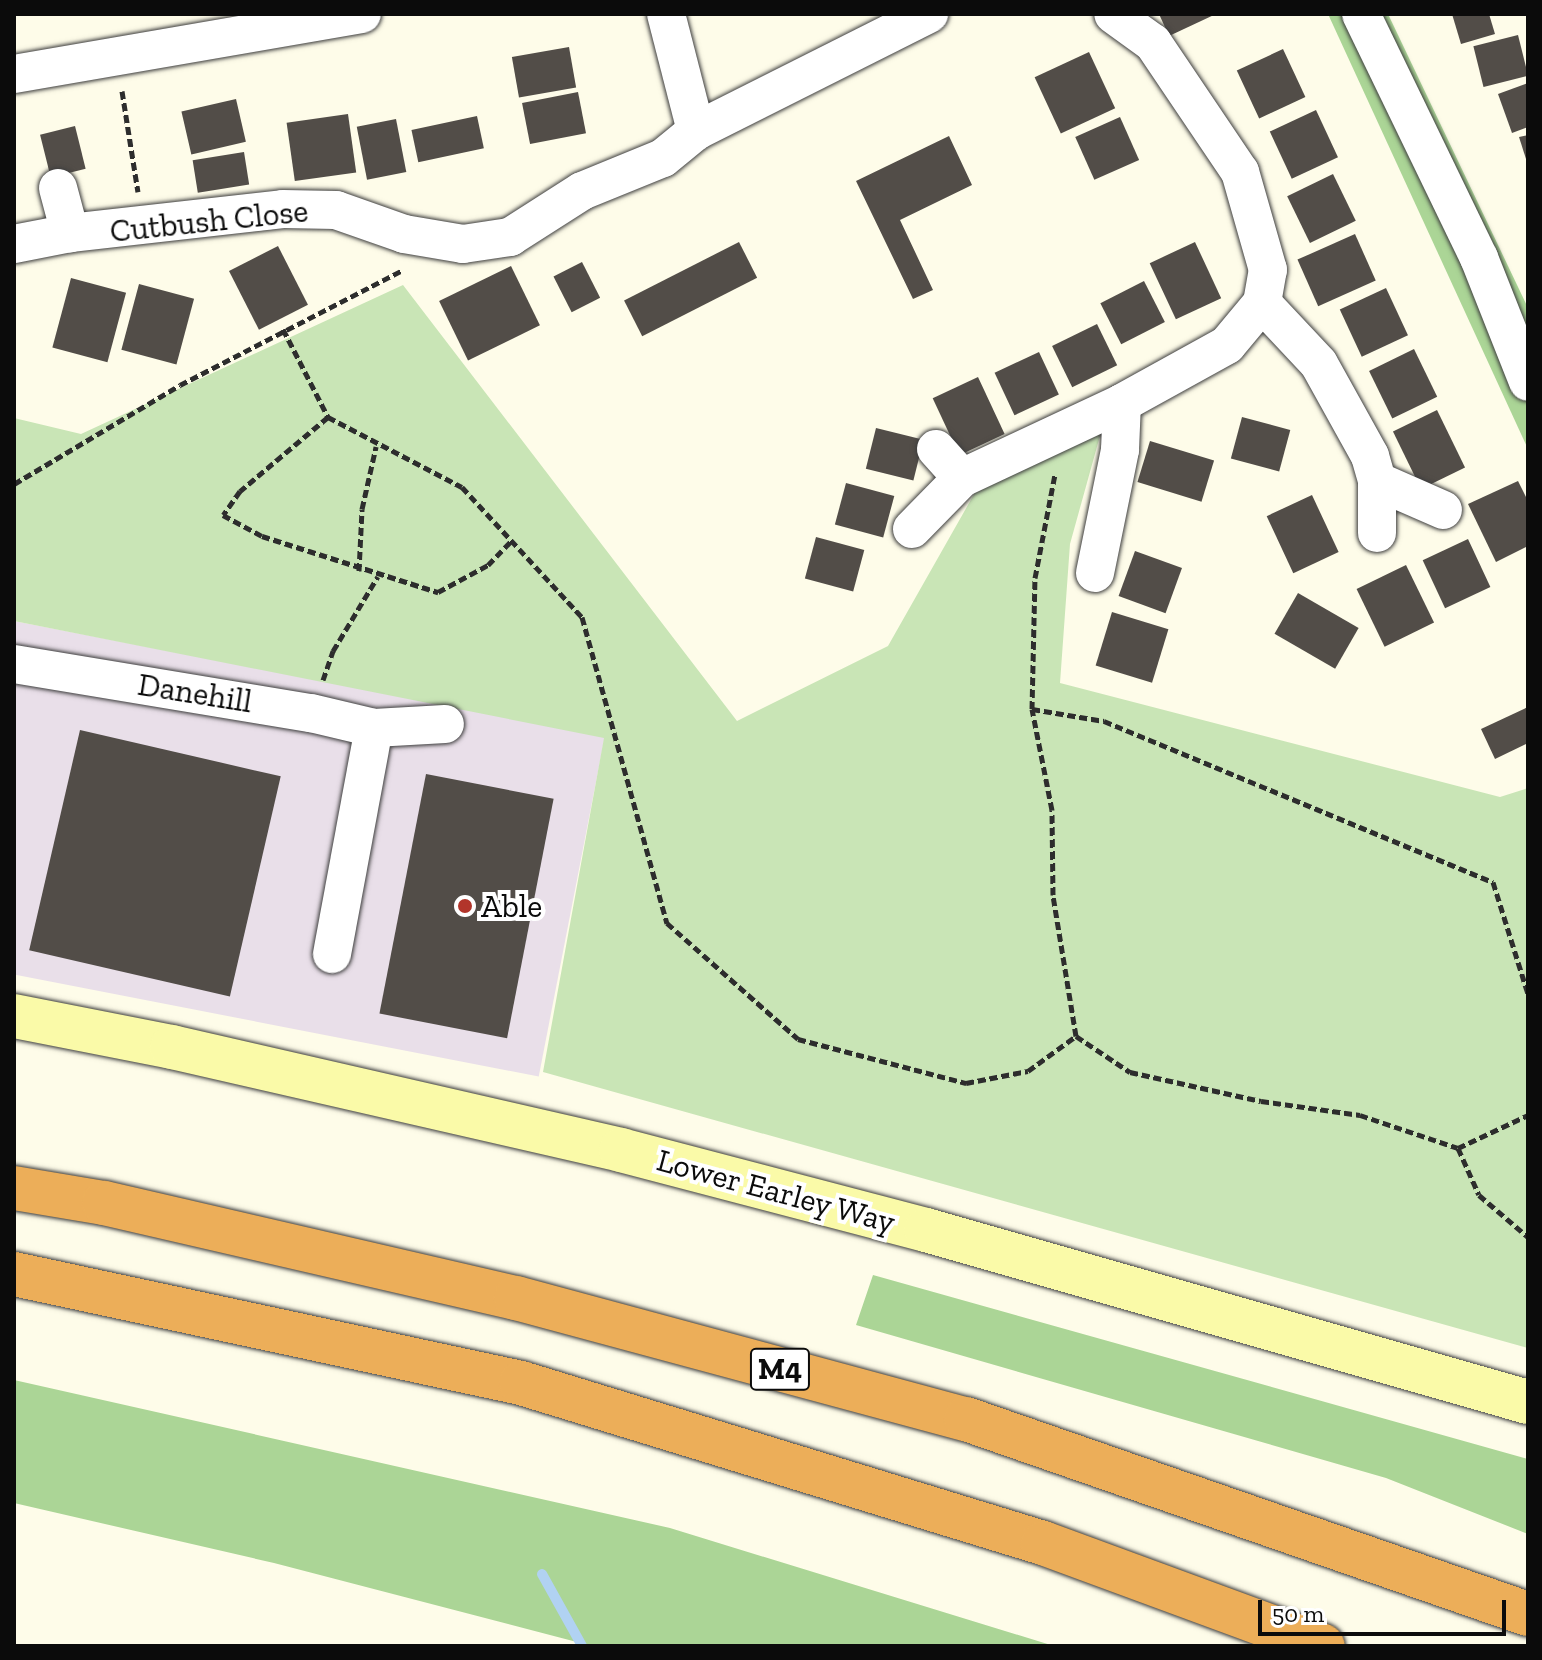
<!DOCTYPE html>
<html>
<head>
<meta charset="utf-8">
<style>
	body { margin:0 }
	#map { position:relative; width:1542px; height:1660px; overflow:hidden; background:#fefce9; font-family:"Zilla Slab",serif }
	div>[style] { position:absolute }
	.industrial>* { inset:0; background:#e9dfe9; transform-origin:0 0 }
	.green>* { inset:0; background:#c9e5b6 }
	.forest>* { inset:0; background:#abd596 }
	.stream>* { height:10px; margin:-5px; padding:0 5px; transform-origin:5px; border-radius:5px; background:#b1d2f2 }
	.building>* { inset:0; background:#524d48; transform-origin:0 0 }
	.path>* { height:5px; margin-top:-2.5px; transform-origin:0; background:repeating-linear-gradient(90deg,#2d2d2d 0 8px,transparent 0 12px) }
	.roads { filter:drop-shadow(0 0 2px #3e3e3e) drop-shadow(0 0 2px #3e3e3e) }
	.minor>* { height:38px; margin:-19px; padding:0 19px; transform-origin:19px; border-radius:19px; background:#fff }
	.secondary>* { height:44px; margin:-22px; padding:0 22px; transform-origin:22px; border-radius:22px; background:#fafaa8 }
	.motorway>* { height:44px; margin:-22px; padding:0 22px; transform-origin:22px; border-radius:22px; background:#ecae59 }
	.dots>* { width:22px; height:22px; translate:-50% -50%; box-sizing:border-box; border:4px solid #fff; border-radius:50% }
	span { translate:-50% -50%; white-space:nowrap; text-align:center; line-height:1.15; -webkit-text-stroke:8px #fff; paint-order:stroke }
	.shield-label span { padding:2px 6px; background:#fff; border:2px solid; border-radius:6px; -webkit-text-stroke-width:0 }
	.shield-label { font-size:30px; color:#0b0b0b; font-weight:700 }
	.street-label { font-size:32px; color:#0b0b0b }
	.poi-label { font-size:32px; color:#0b0b0b }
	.left { translate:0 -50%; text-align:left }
	.frame { position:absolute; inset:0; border:16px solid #0b0b0b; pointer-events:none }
	.scale { position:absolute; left:1258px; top:1600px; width:248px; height:36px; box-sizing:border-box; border:4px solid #0b0b0b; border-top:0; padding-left:10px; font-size:24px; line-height:28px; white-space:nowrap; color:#0b0b0b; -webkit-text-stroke:6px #fff; paint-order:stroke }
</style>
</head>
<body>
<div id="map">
	<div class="industrial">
		<i style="left:14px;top:621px;width:602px;height:347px;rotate:11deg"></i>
	</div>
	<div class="green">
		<i style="clip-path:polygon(403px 285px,737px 721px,888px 646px,977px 489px,1103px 425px,1070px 544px,1060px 683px,1500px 797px,1528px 788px,1528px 1348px,543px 1072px,604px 738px,14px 621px,14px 418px,81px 434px)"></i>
	</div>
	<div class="forest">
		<i style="clip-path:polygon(1328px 14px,1388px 14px,1528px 308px,1528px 449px)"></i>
		<i style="clip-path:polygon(873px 1275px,1528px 1459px,1528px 1534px,1386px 1478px,856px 1325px)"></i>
		<i style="clip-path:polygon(14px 1380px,670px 1528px,1054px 1646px,592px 1646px,274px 1563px,14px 1503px)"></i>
	</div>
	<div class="stream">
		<i style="left:542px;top:1574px;width:82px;rotate:60.9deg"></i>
	</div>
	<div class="building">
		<i style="clip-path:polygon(1159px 14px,1216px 14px,1169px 36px)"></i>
		<i style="clip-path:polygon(1452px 14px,1489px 14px,1495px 34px,1461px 44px)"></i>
		<i style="left:1518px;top:35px;width:42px;height:46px;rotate:76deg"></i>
		<i style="left:569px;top:47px;width:41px;height:58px;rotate:80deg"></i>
		<i style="left:1283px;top:49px;width:53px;height:51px;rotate:65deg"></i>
		<i style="left:1089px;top:52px;width:62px;height:60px;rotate:65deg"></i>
		<i style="clip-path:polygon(1528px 83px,1528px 127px,1512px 133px,1498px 94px)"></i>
		<i style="left:578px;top:92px;width:42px;height:57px;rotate:79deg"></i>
		<i style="left:236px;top:99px;width:44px;height:56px;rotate:77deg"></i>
		<i style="left:1316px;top:110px;width:52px;height:51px;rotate:65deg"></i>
		<i style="left:348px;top:114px;width:59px;height:62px;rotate:82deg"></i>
		<i style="left:477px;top:116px;width:33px;height:67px;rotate:78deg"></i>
		<i style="left:1120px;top:117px;width:47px;height:49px;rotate:66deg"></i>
		<i style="left:396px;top:119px;width:54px;height:40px;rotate:79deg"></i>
		<i style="left:75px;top:126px;width:44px;height:36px;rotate:76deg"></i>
		<i style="clip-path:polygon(1528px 135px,1528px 162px,1527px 162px,1519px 137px)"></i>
		<i style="clip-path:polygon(949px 136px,972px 185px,900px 220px,933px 290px,913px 299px,856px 181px)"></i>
		<i style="left:244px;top:152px;width:33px;height:52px;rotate:81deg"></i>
		<i style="left:1333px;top:174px;width:52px;height:51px;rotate:64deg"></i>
		<i style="left:1355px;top:234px;width:51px;height:63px;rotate:66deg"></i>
		<i style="left:739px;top:242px;width:40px;height:129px;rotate:63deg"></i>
		<i style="left:1195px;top:242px;width:62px;height:50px;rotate:65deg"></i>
		<i style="left:278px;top:246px;width:66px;height:55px;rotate:63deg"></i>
		<i style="left:582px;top:262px;width:40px;height:32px;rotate:63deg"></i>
		<i style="left:511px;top:266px;width:66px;height:80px;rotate:64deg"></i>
		<i style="left:71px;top:278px;width:57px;height:72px;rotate:15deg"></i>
		<i style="left:1144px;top:281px;width:46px;height:49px;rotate:63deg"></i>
		<i style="left:139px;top:284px;width:57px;height:68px;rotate:15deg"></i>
		<i style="left:1386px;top:288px;width:52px;height:51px;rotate:65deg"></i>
		<i style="left:1097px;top:324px;width:46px;height:50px;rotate:64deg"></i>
		<i style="left:1414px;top:349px;width:53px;height:50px;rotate:64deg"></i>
		<i style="left:1039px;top:352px;width:47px;height:49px;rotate:65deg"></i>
		<i style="left:978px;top:377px;width:63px;height:50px;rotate:65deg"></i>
		<i style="left:1437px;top:410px;width:64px;height:49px;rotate:64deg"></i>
		<i style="left:1242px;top:417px;width:50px;height:43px;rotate:15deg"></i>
		<i style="left:876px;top:428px;width:49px;height:42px;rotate:14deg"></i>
		<i style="left:1150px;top:441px;width:67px;height:43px;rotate:17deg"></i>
		<i style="clip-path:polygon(1518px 481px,1528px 501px,1528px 546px,1496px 562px,1468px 504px)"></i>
		<i style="left:846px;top:483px;width:50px;height:43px;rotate:15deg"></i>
		<i style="left:1312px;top:495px;width:63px;height:50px;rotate:65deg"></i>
		<i style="left:816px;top:537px;width:50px;height:43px;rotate:15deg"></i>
		<i style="left:1468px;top:539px;width:53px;height:50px;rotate:65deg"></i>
		<i style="left:1135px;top:551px;width:50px;height:48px;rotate:20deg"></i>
		<i style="left:1406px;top:565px;width:64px;height:55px;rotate:64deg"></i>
		<i style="left:1298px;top:593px;width:70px;height:47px;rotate:30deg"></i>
		<i style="left:1112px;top:612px;width:59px;height:56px;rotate:17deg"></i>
		<i style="clip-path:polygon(1528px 707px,1528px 743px,1495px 759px,1481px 729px)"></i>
		<i style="left:80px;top:730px;width:206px;height:226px;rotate:13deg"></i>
		<i style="left:426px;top:774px;width:130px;height:244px;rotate:11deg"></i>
	</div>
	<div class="path">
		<i style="left:122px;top:91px;width:102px;rotate:81deg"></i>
		<i style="left:283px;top:329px;width:99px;rotate:62.9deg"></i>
		<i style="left:328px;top:417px;width:151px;rotate:27.6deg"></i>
		<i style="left:462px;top:487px;width:177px;rotate:47.3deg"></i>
		<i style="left:582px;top:617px;width:318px;rotate:74.5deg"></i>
		<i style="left:667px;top:923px;width:175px;rotate:41.5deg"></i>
		<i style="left:798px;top:1039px;width:174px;rotate:14.7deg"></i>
		<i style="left:966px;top:1083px;width:63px;rotate:-11deg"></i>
		<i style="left:1028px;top:1071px;width:59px;rotate:-36.1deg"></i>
		<i style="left:1076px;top:1036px;width:143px;rotate:-99.3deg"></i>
		<i style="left:1053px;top:895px;width:85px;rotate:-90.7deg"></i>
		<i style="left:1052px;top:810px;width:103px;rotate:-101.2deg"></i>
		<i style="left:1032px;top:709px;width:131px;rotate:-88.7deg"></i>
		<i style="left:1035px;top:578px;width:106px;rotate:-79.1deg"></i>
		<i style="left:328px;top:417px;width:115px;rotate:139.9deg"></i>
		<i style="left:240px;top:491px;width:29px;rotate:125deg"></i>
		<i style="left:223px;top:515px;width:44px;rotate:28.3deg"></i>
		<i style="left:262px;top:536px;width:185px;rotate:17.7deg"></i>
		<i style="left:438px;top:592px;width:57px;rotate:-28.4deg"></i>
		<i style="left:488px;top:565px;width:33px;rotate:-46deg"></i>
		<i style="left:14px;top:484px;width:193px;rotate:-30.8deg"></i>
		<i style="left:180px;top:385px;width:251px;rotate:-27.3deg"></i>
		<i style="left:359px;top:571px;width:62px;rotate:-87.2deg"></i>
		<i style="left:362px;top:509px;width:64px;rotate:-77.3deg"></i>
		<i style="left:323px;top:680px;width:31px;rotate:-71deg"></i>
		<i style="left:333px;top:651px;width:87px;rotate:-59deg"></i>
		<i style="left:1032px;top:709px;width:73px;rotate:9.5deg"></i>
		<i style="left:1104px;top:721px;width:421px;rotate:22.5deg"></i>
		<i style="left:1493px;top:882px;width:117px;rotate:72.6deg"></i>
		<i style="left:1076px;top:1036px;width:65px;rotate:33.7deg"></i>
		<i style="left:1130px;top:1072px;width:134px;rotate:12.5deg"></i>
		<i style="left:1261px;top:1101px;width:100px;rotate:8deg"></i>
		<i style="left:1360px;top:1115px;width:103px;rotate:18.6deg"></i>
		<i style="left:1458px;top:1148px;width:77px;rotate:-25.2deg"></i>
		<i style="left:1458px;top:1148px;width:51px;rotate:65.9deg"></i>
		<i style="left:1479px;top:1195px;width:65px;rotate:40.6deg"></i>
	</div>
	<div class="roads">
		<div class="minor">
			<i style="left:666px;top:14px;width:121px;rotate:75.6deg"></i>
			<i style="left:1361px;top:14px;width:271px;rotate:64.2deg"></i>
			<i style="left:1479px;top:258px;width:133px;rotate:68.4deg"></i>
			<i style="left:14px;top:74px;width:353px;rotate:-9.8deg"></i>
			<i style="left:58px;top:188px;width:47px;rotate:75.1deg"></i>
			<i style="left:70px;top:233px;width:214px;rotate:-6.4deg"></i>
			<i style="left:283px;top:209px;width:53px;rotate:1.1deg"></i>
			<i style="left:336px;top:210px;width:72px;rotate:19.4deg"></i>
			<i style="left:404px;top:234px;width:60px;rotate:9.6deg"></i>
			<i style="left:463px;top:244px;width:48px;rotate:-8.5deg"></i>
			<i style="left:510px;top:237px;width:85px;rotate:-32.6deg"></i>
			<i style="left:582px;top:191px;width:87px;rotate:-22.2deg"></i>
			<i style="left:663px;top:158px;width:43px;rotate:-39.3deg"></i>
			<i style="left:696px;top:131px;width:261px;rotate:-26.7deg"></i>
			<i style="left:14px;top:244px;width:57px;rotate:-11.1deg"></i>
			<i style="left:1262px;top:303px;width:83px;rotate:46.9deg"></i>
			<i style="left:1319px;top:364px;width:105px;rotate:61deg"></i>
			<i style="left:1370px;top:456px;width:26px;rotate:74deg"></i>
			<i style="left:1377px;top:481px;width:72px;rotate:23.7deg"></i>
			<i style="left:936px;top:449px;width:39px;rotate:48deg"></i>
			<i style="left:962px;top:478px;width:177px;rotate:-25.1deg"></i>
			<i style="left:1122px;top:403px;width:120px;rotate:-28.9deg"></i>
			<i style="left:1227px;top:345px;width:55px;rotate:-50.2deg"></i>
			<i style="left:1262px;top:303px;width:34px;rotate:-80deg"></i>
			<i style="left:1268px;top:270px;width:102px;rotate:-105.9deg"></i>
			<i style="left:1240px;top:172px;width:156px;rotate:-124deg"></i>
			<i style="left:1153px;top:43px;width:49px;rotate:-144.1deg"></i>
			<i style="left:912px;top:529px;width:71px;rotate:-45.6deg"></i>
			<i style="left:1377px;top:533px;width:52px;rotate:-90deg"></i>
			<i style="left:1095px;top:573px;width:126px;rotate:-78.5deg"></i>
			<i style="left:1120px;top:450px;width:47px;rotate:-87.6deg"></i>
			<i style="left:14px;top:664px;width:301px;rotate:9.4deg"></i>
			<i style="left:311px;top:713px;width:65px;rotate:13.4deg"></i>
			<i style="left:374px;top:728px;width:71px;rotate:-3.2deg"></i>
			<i style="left:332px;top:954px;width:230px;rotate:-79.5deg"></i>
		</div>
		<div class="secondary">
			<i style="left:14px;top:1016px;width:161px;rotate:11.1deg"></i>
			<i style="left:172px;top:1047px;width:461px;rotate:12.9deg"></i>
			<i style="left:621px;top:1150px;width:315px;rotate:14.7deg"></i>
			<i style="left:926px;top:1230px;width:626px;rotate:15.95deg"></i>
		</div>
		<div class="motorway">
			<i style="left:14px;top:1188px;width:91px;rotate:9.5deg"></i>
			<i style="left:104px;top:1203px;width:423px;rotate:13deg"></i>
			<i style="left:516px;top:1298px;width:466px;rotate:15.1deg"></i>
			<i style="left:966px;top:1419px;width:595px;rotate:19.14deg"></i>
			<i style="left:14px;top:1274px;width:519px;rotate:12.13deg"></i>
			<i style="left:521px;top:1383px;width:546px;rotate:17.04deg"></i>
			<i style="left:1043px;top:1543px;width:298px;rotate:20.2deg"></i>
		</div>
	</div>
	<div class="dots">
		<i style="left:465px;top:906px;background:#b2352b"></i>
	</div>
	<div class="shield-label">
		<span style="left:780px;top:1369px">M4</span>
	</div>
	<div class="street-label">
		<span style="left:209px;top:221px;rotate:-6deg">Cutbush Close</span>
		<span style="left:195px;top:693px;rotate:9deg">Danehill</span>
		<span style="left:776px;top:1191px;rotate:15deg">Lower Earley Way</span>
	</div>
	<div class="poi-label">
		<span class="left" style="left:481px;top:906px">Able</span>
	</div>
	<div class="frame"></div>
	<div class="scale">50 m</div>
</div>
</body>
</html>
